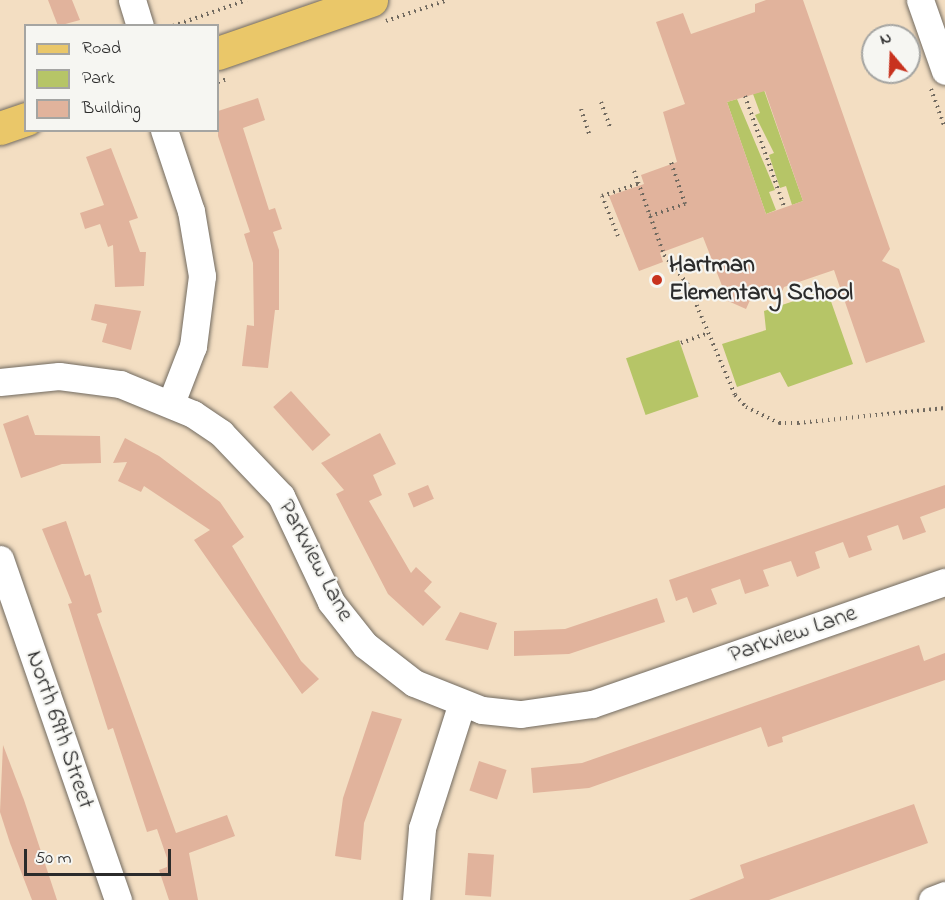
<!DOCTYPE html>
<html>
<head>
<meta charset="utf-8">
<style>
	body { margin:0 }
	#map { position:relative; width:945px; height:900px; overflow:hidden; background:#f3dec2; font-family:"Indie Flower",sans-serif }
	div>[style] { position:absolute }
	.green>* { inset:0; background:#b6c567; transform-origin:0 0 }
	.building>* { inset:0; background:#e1b39c; transform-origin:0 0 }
	.path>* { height:4px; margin-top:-2px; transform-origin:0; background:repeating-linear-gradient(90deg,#716a60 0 1.5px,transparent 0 6px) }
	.roads { filter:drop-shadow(0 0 2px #716a60) drop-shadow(0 0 2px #716a60) }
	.minor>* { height:27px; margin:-13.5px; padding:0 13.5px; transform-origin:13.5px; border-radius:13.5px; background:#fff }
	.major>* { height:33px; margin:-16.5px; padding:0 16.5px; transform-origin:16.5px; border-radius:16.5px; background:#eac769 }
	.dots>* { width:16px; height:16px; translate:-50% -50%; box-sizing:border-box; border:3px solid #f6f6f2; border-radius:50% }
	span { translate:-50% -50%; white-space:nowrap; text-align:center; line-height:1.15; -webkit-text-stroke:4.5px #f6f6f2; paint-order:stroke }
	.poi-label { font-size:24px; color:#2b2b2b; font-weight:700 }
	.left { translate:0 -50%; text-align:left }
	.street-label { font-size:24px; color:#2b2b2b }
	.legend { position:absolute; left:24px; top:24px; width:195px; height:108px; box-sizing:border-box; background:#f6f6f2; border:2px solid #a5a5a2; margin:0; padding:8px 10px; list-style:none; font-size:18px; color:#2b2b2b }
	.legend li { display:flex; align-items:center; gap:12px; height:30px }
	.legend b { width:30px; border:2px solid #a5a5a2 }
	.north { position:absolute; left:861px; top:24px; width:60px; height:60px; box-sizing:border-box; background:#f6f6f2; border:2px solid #a5a5a2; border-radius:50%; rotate:341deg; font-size:16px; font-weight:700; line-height:24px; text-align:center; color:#2b2b2b }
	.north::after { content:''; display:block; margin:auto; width:21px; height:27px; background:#c8321e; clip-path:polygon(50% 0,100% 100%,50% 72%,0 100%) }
	.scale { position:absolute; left:24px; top:849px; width:147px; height:27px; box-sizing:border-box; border:3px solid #2b2b2b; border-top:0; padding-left:8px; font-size:18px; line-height:21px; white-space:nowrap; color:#2b2b2b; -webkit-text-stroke:4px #f6f6f2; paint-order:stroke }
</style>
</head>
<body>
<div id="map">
	<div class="green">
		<i style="clip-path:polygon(764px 90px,803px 201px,792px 205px,786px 186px,780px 188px,769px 155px,774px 153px,755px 115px,760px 113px,753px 94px)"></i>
		<i style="clip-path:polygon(737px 99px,775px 190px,769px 192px,776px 210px,766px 214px,727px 102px)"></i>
		<i style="clip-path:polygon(827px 290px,853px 364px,788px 387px,780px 372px,737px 387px,722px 344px,766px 330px,764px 311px)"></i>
		<i style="left:679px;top:340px;width:60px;height:56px;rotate:71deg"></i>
	</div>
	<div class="building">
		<i style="clip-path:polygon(48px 0,72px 0,80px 20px,58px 26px)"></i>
		<i style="clip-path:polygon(evenodd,766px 0,803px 0,890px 249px,882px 261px,899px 269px,925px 342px,866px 363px,834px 270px,784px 287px,779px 298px,767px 293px,751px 298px,746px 309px,728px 301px,703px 237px,660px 253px,663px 262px,639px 271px,609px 196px,644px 184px,641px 175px,677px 162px,663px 112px,685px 104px,656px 22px,683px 13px,691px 34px,755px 12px,755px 4px,766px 0,765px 91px,803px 201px,766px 214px,727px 102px,765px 91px)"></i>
		<i style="clip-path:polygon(258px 98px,265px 120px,243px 128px,269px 210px,275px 208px,282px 229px,273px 232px,279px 250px,279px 310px,275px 310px,268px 368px,242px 366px,247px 325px,254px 326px,253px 263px,244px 234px,250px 232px,218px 136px,218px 111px)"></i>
		<i style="clip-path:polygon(111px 148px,138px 218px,129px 221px,140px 252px,146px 252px,144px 286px,115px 287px,113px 245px,108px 247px,100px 224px,85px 229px,80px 213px,104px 205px,86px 157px)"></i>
		<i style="clip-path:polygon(95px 304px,141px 311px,131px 350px,102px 342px,107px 324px,91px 320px)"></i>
		<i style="left:291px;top:391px;width:59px;height:24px;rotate:48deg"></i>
		<i style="clip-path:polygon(28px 415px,35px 435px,100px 436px,101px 463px,62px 464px,21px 478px,3px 424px)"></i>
		<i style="clip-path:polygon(380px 433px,396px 464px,373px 475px,382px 495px,369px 501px,411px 573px,416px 567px,432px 582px,424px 591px,441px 607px,423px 626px,388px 594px,336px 494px,344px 490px,321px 463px)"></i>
		<i style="clip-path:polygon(125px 438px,159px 456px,220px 502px,244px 537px,232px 546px,301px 661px,319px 679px,302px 694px,194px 540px,210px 530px,144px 486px,141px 492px,118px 481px,127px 462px,113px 463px)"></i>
		<i style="left:428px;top:485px;width:15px;height:22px;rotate:67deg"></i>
		<i style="clip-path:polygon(945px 485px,945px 508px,920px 517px,926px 532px,903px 540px,898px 525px,867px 536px,872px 550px,849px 558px,843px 542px,815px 552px,820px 568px,797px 577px,791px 561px,763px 570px,769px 586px,745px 594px,740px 579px,711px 589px,717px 604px,693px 613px,687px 597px,676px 601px,669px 580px)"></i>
		<i style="clip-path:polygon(66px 521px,85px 576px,90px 574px,102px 612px,97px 614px,176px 833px,227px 815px,235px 836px,189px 853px,198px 900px,169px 900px,159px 870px,167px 867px,167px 858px,157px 829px,147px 832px,113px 728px,108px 730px,68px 604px,72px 603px,42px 529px)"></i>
		<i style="clip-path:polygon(657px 598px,665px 622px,569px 654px,514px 656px,514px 631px,565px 629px)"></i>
		<i style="clip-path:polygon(460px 612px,497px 623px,488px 650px,445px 640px)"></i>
		<i style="clip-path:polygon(919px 645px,924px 661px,945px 653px,945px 680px,782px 737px,783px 742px,768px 747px,761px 727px,589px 788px,533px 793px,531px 768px,582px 763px)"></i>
		<i style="clip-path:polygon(372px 711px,402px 719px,364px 823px,361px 860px,335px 856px,343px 798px)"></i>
		<i style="clip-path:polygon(3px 745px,24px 800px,57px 900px,32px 900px,10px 843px,0 812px)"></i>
		<i style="left:479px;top:761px;width:29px;height:31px;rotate:18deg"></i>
		<i style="clip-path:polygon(914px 804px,928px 843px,769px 900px,689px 900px,744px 878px,740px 865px)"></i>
		<i style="left:468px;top:853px;width:26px;height:42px;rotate:4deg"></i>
	</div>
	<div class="path">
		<i style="left:386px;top:21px;width:65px;rotate:-18.7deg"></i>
		<i style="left:173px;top:26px;width:78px;rotate:-19.4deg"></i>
		<i style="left:218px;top:82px;width:9px;rotate:-18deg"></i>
		<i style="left:931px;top:89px;width:41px;rotate:70.3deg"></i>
		<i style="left:745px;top:96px;width:117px;rotate:70.5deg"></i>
		<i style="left:601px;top:102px;width:29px;rotate:70deg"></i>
		<i style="left:581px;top:109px;width:28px;rotate:72deg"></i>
		<i style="left:634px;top:171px;width:89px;rotate:70.3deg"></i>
		<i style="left:664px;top:255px;width:36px;rotate:51deg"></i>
		<i style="left:687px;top:283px;width:122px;rotate:66.8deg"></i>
		<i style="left:735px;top:395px;width:16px;rotate:47deg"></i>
		<i style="left:746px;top:407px;width:37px;rotate:26deg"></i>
		<i style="left:779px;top:423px;width:19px"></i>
		<i style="left:798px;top:423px;width:148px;rotate:-5.8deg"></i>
		<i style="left:650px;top:216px;width:37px;rotate:-19deg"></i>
		<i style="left:685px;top:204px;width:47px;rotate:-108.4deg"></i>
		<i style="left:618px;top:236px;width:43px;rotate:-111.8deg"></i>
		<i style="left:602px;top:196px;width:39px;rotate:-19deg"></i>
		<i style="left:681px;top:343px;width:30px;rotate:-20deg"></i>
	</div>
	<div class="roads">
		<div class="minor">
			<i style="left:132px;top:0;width:27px;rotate:73deg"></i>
			<i style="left:920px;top:0;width:75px;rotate:70.6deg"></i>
			<i style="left:164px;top:130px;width:85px;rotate:71.6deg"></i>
			<i style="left:191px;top:211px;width:66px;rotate:80.4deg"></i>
			<i style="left:202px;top:276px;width:71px;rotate:97.3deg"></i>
			<i style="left:193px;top:346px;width:61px;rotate:111.1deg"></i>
			<i style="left:0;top:382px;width:59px;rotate:-5.8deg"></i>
			<i style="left:59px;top:376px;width:62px;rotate:7.5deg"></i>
			<i style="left:120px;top:384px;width:79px;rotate:22.3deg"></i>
			<i style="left:193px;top:414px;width:34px;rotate:34deg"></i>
			<i style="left:221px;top:433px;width:87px;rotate:46.4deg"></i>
			<i style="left:281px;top:496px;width:117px;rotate:64.7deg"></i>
			<i style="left:331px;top:602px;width:55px;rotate:51.7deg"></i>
			<i style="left:365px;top:645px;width:62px;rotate:37.8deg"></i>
			<i style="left:414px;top:683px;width:73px;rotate:21.7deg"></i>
			<i style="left:482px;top:710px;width:39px;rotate:6deg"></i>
			<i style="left:521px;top:714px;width:72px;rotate:-8deg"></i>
			<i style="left:592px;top:704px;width:373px;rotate:-19.1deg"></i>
			<i style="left:0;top:559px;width:361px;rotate:70.9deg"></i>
			<i style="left:416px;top:900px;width:72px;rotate:-85.2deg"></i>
			<i style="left:422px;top:828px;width:131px;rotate:-72.3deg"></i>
			<i style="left:932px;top:900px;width:14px;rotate:-21deg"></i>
		</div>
		<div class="major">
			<i style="left:218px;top:53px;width:162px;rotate:-19.1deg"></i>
			<i style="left:0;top:128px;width:28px;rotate:-19deg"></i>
		</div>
	</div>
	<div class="dots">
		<i style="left:657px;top:280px;background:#c8321e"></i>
	</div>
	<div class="poi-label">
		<span class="left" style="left:669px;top:280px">Hartman<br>Elementary School</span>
	</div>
	<div class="street-label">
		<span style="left:315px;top:561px;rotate:62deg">Parkview Lane</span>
		<span style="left:793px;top:635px;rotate:-19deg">Parkview Lane</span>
		<span style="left:59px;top:730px;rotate:71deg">North 69th Street</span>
	</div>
	<ul class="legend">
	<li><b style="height:8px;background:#eac769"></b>Road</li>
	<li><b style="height:16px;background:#b6c567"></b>Park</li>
	<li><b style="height:16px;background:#e1b39c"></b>Building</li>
	</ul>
	<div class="north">N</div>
	<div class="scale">50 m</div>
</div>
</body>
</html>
